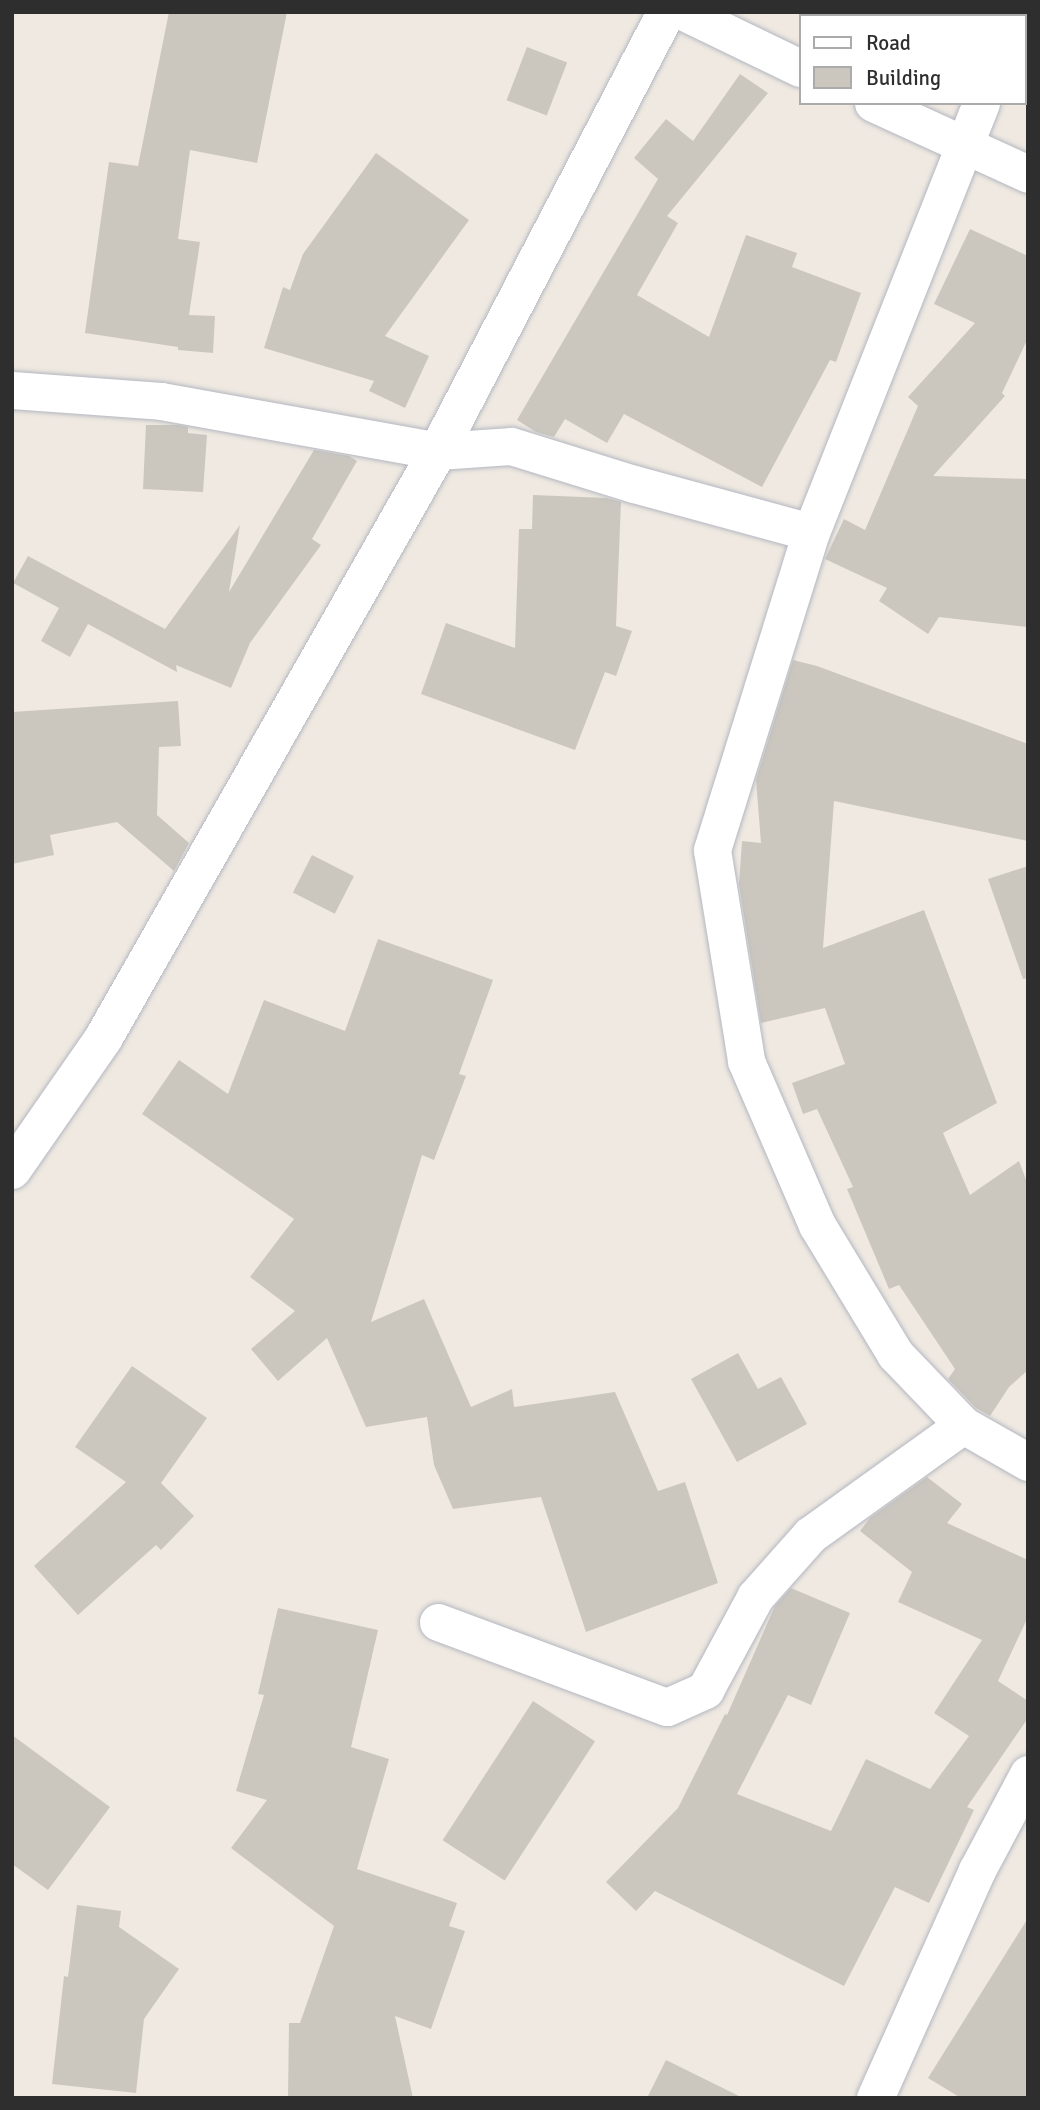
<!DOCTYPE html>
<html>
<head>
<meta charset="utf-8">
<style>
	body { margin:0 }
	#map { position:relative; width:1040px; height:2110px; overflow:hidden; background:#efe9e1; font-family:Signika,sans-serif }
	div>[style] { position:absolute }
	.building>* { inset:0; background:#cbc7bf; transform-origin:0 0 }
	.roads { filter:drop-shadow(0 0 2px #b4b7c1) drop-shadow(0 0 2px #b4b7c1) }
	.minor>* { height:37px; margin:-18.5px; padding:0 18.5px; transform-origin:18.5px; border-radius:18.5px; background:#fff }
	.secondary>* { height:38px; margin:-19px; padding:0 19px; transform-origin:19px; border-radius:19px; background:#fff }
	span { translate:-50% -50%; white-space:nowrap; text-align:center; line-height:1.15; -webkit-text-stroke:5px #fff; paint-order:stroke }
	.frame { position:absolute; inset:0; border:14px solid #2e2e2e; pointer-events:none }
	.legend { position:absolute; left:799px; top:14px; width:228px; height:91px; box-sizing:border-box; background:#fff; border:2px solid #ababab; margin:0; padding:9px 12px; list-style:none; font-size:21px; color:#2e2e2e }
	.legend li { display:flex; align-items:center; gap:14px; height:35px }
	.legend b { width:35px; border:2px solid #ababab }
</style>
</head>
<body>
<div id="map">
	<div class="building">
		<i style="clip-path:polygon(169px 12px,287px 12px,257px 163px,190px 150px,178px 239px,200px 242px,189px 315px,215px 316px,213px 353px,178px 350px,178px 347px,85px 333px,109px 162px,138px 166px)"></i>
		<i style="left:527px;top:47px;width:43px;height:57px;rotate:21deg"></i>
		<i style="clip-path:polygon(740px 74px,768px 93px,667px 216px,678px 223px,637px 295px,709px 337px,746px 235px,797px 253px,792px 267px,861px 293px,836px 362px,830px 360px,762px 487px,624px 414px,607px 443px,565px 419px,554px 437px,536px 432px,517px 420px,658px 179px,634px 158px,666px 119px,693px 141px)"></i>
		<i style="clip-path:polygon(376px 153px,469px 220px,385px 336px,429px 356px,405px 408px,369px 391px,374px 381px,264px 348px,283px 287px,290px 290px,303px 254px)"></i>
		<i style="clip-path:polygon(970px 229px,1028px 256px,1028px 338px,1002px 393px,1005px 396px,933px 476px,1028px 479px,1028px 627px,939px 617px,928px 634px,879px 601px,887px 588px,825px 559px,844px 519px,865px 530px,918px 406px,908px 397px,975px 323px,934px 304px)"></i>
		<i style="clip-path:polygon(146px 425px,178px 425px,188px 427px,188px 433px,207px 435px,203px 492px,143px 489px)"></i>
		<i style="clip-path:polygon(314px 450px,349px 456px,357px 461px,312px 539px,321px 545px,250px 643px,231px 688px,176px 665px,177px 672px,88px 624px,70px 657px,41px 641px,59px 608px,13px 583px,28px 556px,165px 629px,240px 525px,229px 592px)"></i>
		<i style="clip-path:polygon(533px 495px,607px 498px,621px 502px,616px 626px,632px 631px,616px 676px,605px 672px,575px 750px,421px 694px,446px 623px,515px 648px,519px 529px,532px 529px)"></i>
		<i style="clip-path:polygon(793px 660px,817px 666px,1028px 744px,1028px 841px,834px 801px,823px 948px,924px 910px,997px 1103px,943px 1133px,970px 1195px,1019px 1161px,1028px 1185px,1028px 1370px,1009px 1387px,990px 1416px,976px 1408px,948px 1379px,955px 1369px,899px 1285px,889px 1289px,847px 1189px,853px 1187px,817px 1109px,803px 1114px,792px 1083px,845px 1064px,825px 1008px,761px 1023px,739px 884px,742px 841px,761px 843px,756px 780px)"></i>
		<i style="clip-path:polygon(178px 701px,181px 746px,159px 747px,157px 815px,189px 843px,174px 871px,117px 822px,50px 835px,54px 855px,12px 864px,12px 712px)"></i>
		<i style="left:312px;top:855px;width:47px;height:42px;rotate:27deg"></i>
		<i style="clip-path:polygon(1028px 866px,1028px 978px,1023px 979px,988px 879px)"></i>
		<i style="clip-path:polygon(378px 939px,493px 980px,459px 1074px,466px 1076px,434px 1160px,422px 1155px,371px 1322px,424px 1299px,471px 1407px,512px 1389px,514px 1407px,615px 1392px,658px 1491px,685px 1482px,718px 1583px,586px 1632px,541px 1497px,453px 1509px,434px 1465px,427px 1417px,366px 1427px,327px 1338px,278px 1381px,251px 1349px,295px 1311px,250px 1277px,294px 1219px,142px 1114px,179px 1060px,228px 1094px,264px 1000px,345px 1031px)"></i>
		<i style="clip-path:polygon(738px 1353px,758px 1389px,781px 1377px,807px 1424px,737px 1462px,691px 1379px)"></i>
		<i style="clip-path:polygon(132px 1366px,207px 1418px,161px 1483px,194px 1516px,161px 1550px,156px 1545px,78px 1615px,34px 1566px,126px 1482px,75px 1447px)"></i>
		<i style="clip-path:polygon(927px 1477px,962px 1504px,947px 1523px,1028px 1560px,1028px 1617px,998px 1681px,1028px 1701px,1028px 1718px,967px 1807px,974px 1810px,929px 1903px,895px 1887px,844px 1986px,655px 1891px,636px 1911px,606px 1882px,678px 1808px,725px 1714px,727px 1715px,775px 1606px,791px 1588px,850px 1613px,811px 1705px,788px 1695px,737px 1794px,831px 1831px,866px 1759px,930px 1789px,969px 1736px,934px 1713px,982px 1640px,898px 1602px,912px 1572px,860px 1531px,870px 1518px)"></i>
		<i style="clip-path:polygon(278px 1608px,378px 1630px,351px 1747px,389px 1759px,357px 1869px,457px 1903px,449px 1926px,465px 1931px,431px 2029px,395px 2016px,413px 2098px,288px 2098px,289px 2023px,300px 2023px,334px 1926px,231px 1848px,267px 1800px,236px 1791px,264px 1695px,258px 1694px)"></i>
		<i style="left:533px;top:1701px;width:74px;height:166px;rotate:33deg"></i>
		<i style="clip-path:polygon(12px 1735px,110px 1807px,48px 1890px,12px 1864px)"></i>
		<i style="clip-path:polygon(77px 1905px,121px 1911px,119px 1927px,179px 1969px,144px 2019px,136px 2093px,52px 2084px,64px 1976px,68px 1977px)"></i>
		<i style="clip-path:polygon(1028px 1918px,1028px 2098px,961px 2098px,928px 2078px)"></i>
		<i style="clip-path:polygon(666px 2060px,743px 2098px,647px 2098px)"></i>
	</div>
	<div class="roads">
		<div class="minor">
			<i style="left:684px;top:12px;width:129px;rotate:25.8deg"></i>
			<i style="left:1017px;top:16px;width:4px;rotate:-63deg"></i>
			<i style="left:873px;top:103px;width:170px;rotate:24.6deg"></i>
			<i style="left:981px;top:103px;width:461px;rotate:111.6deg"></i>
			<i style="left:811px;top:532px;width:333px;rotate:107.3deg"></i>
			<i style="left:712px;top:850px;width:214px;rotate:80.8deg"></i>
			<i style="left:746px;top:1061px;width:179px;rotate:66.6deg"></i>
			<i style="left:817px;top:1225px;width:151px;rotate:58.8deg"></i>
			<i style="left:895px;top:1354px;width:98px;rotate:46.2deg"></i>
			<i style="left:963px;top:1425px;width:75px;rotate:29.6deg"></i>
			<i style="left:12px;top:390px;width:149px;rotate:4.2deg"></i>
			<i style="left:161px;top:401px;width:281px;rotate:10.2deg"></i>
			<i style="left:438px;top:451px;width:73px;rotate:-3.9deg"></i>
			<i style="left:511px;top:446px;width:129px;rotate:17.2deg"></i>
			<i style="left:634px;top:484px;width:183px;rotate:15.2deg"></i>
			<i style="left:438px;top:1622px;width:244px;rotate:20.4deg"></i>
			<i style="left:667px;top:1707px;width:42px;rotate:-24.1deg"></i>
			<i style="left:705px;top:1690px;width:106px;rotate:-61.7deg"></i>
			<i style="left:755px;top:1597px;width:83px;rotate:-48.4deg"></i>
			<i style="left:810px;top:1535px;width:188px;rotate:-35.7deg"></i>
			<i style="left:875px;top:2098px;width:250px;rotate:-65.9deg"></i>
			<i style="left:977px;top:1870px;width:109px;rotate:-62deg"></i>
		</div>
		<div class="secondary">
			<i style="left:12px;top:1170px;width:160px;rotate:-55.2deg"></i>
			<i style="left:103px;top:1039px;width:677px;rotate:-60.33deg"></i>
			<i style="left:438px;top:451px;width:495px;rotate:-62.5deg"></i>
		</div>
	</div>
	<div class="frame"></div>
	<ul class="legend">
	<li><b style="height:9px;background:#fff"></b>Road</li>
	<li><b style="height:19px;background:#cbc7bf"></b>Building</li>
	</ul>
</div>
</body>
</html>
